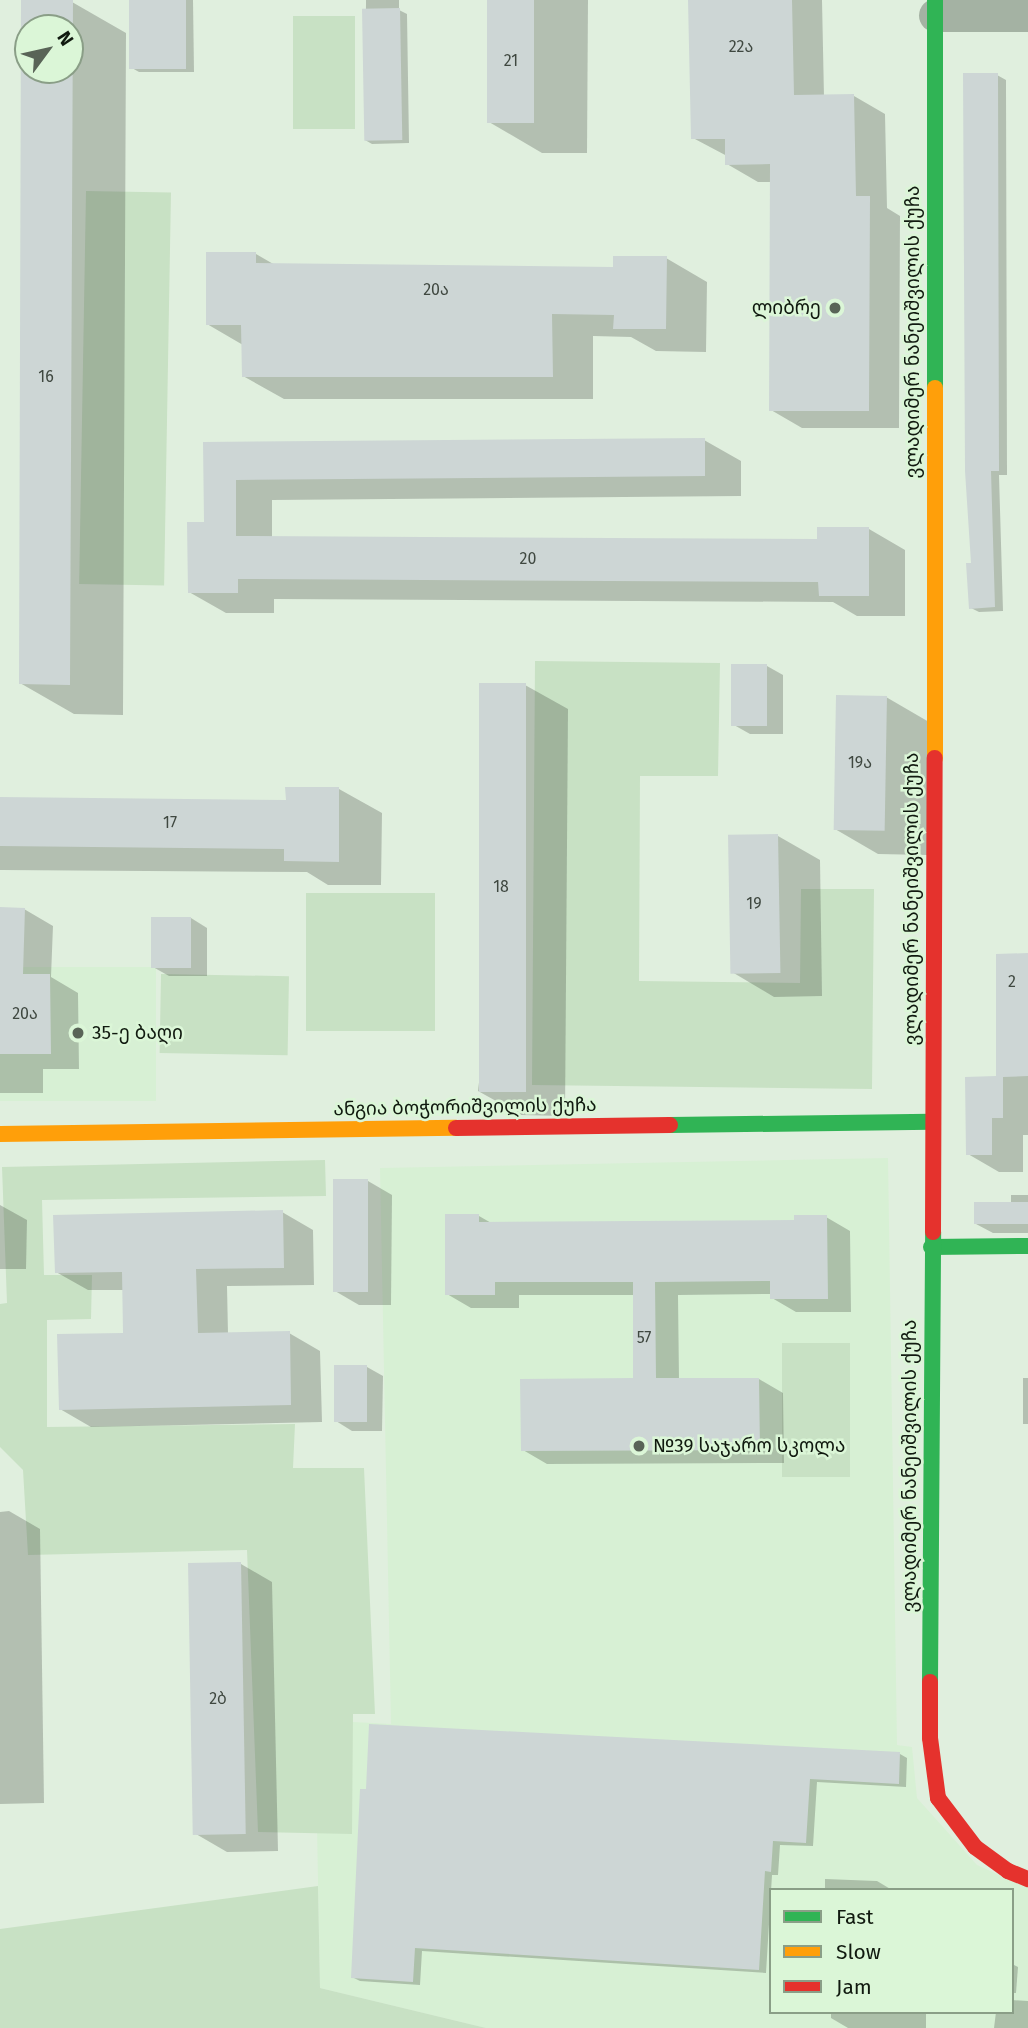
<!DOCTYPE html>
<html>
<head>
<meta charset="utf-8">
<style>
	body { margin:0 }
	#map { position:relative; width:1028px; height:2028px; overflow:hidden; background:#e0efde; font-family:"Fira Sans","Noto Sans Georgian",sans-serif }
	div>[style] { position:absolute }
	.built>* { inset:0; background:#d7f0d4; transform-origin:0 0 }
	.green>* { inset:0; background:#c8e1c4; transform-origin:0 0 }
	.shadow>* { inset:0; background:#0003; transform-origin:0 0 }
	.building>* { inset:0; background:#cdd6d5; transform-origin:0 0 }
	.street>* { height:33px; margin:-16.5px; padding:0 16.5px; transform-origin:16.5px; border-radius:16.5px; background:#a4b2a3 }
	.fast>* { height:16px; margin:-8px; padding:0 8px; transform-origin:8px; border-radius:8px; background:#30b455 }
	.slow>* { height:16px; margin:-8px; padding:0 8px; transform-origin:8px; border-radius:8px; background:#ff9f0a }
	.jam>* { height:16px; margin:-8px; padding:0 8px; transform-origin:8px; border-radius:8px; background:#e5322d }
	.dots>* { width:19px; height:19px; translate:-50% -50%; box-sizing:border-box; border:4px solid #dbf6d7; border-radius:50% }
	span { translate:-50% -50%; white-space:nowrap; text-align:center; line-height:1.15; -webkit-text-stroke:5px #dbf6d7; paint-order:stroke }
	.number-label { font-size:16px; color:#3f4840 }
	.number-label span { -webkit-text-stroke-width:0 }
	.poi-label { font-size:19px; color:#10190f }
	.right { translate:-100% -50%; text-align:right }
	.left { translate:0 -50%; text-align:left }
	.street-label { font-size:19px; color:#10190f }
	.legend { position:absolute; left:769px; top:1888px; width:245px; height:126px; box-sizing:border-box; background:#dbf6d7; border:2px solid #8a9e87; margin:0; padding:9px 12px; list-style:none; font-size:21px; color:#10190f }
	.legend li { display:flex; align-items:center; gap:14px; height:35px }
	.legend b { width:35px; border:2px solid #8a9e87 }
	.north { position:absolute; left:14px; top:14px; width:70px; height:70px; box-sizing:border-box; background:#dbf6d7; border:2px solid #8a9e87; border-radius:50%; rotate:57deg; font-size:19px; font-weight:700; line-height:28px; text-align:center; color:#10190f }
	.north::after { content:''; display:block; margin:auto; width:24px; height:32px; background:#596457; clip-path:polygon(50% 0,100% 100%,50% 72%,0 100%) }
</style>
</head>
<body>
<div id="map">
	<div class="built">
		<i style="left:0;top:967px;width:156px;height:134px"></i>
		<i style="clip-path:polygon(evenodd,888px 1158px,897px 1745px,912px 1747px,917px 1798px,977px 1865px,1028px 1888px,1028px 2028px,486px 2028px,320px 1988px,315px 1720px,391px 1724px,380px 1168px,888px 1158px,771px 1890px,1012px 1890px,1012px 2012px,771px 2012px,771px 1890px)"></i>
	</div>
	<div class="green">
		<i style="left:293px;top:16px;width:62px;height:113px"></i>
		<i style="left:86px;top:191px;width:85px;height:393px;rotate:1deg"></i>
		<i style="clip-path:polygon(535px 661px,720px 663px,718px 776px,640px 776px,639px 981px,800px 983px,801px 889px,874px 889px,872px 1089px,532px 1085px)"></i>
		<i style="left:306px;top:893px;width:129px;height:138px"></i>
		<i style="left:161px;top:974px;width:128px;height:79px;rotate:1deg"></i>
		<i style="clip-path:polygon(325px 1160px,326px 1196px,42px 1200px,44px 1275px,92px 1275px,91px 1319px,47px 1320px,47px 1427px,295px 1424px,293px 1468px,364px 1468px,375px 1714px,353px 1714px,352px 1834px,258px 1832px,247px 1550px,28px 1555px,23px 1470px,0 1447px,0 1304px,7px 1303px,2px 1167px)"></i>
		<i style="left:850px;top:1343px;width:134px;height:68px;rotate:90deg"></i>
		<i style="clip-path:polygon(318px 1886px,320px 1988px,486px 2028px,0 2028px,0 1929px)"></i>
	</div>
	<div class="shadow">
		<i style="clip-path:polygon(131px 0,193px 0,194px 72px,139px 72px,132px 68px)"></i>
		<i style="clip-path:polygon(366px 0,399px 0,399px 10px,407px 14px,409px 143px,372px 144px,365px 140px)"></i>
		<i style="clip-path:polygon(489px 0,588px 0,587px 153px,542px 153px,489px 122px)"></i>
		<i style="clip-path:polygon(690px 0,822px 0,824px 97px,854px 96px,885px 114px,887px 208px,900px 216px,899px 428px,802px 428px,771px 410px,772px 182px,758px 182px,727px 164px,727px 156px,693px 138px)"></i>
		<i style="clip-path:polygon(evenodd,23px 2px,72px 2px,126px 33px,123px 715px,74px 714px,20px 683px,23px 2px,28px 28px,70px 28px,70px 70px,28px 70px,28px 28px)"></i>
		<i style="clip-path:polygon(997px 75px,1006px 80px,1007px 475px,999px 475px,1003px 611px,979px 612px,971px 608px)"></i>
		<i style="clip-path:polygon(207px 254px,256px 254px,275px 265px,615px 269px,666px 258px,707px 282px,706px 352px,656px 351px,631px 337px,593px 336px,593px 399px,284px 399px,243px 376px,243px 345px,207px 324px)"></i>
		<i style="clip-path:polygon(704px 440px,741px 461px,741px 496px,272px 500px,272px 538px,818px 540px,869px 529px,905px 550px,905px 616px,857px 616px,833px 602px,274px 599px,274px 613px,226px 613px,189px 592px,206px 523px,205px 443px)"></i>
		<i style="clip-path:polygon(767px 666px,783px 675px,783px 734px,750px 734px,734px 725px)"></i>
		<i style="clip-path:polygon(525px 685px,568px 709px,565px 1116px,521px 1115px,478px 1091px)"></i>
		<i style="clip-path:polygon(886px 697px,929px 722px,927px 855px,878px 854px,835px 829px)"></i>
		<i style="clip-path:polygon(339px 789px,382px 813px,381px 885px,328px 885px,307px 872px,0 870px,0 799px,287px 802px)"></i>
		<i style="clip-path:polygon(778px 836px,820px 860px,822px 996px,774px 997px,732px 972px)"></i>
		<i style="clip-path:polygon(0 908px,24px 909px,53px 926px,51px 977px,78px 993px,79px 1069px,43px 1069px,43px 1093px,0 1093px)"></i>
		<i style="clip-path:polygon(191px 918px,207px 928px,207px 976px,169px 976px,153px 967px)"></i>
		<i style="clip-path:polygon(1028px 955px,1028px 1135px,1023px 1135px,1023px 1172px,999px 1172px,968px 1154px,998px 1078px)"></i>
		<i style="clip-path:polygon(368px 1181px,392px 1195px,391px 1305px,359px 1305px,335px 1291px)"></i>
		<i style="clip-path:polygon(1011px 1195px,1028px 1195px,1028px 1233px,993px 1233px,976px 1224px,1011px 1204px)"></i>
		<i style="clip-path:polygon(0 1205px,27px 1220px,26px 1269px,0 1269px)"></i>
		<i style="clip-path:polygon(282px 1212px,313px 1230px,314px 1285px,227px 1286px,228px 1334px,289px 1333px,320px 1351px,322px 1422px,91px 1427px,60px 1409px,125px 1335px,124px 1290px,88px 1290px,56px 1272px)"></i>
		<i style="clip-path:polygon(479px 1216px,493px 1224px,796px 1222px,826px 1217px,850px 1231px,851px 1312px,796px 1312px,772px 1298px,772px 1294px,678px 1295px,679px 1380px,759px 1379px,783px 1393px,784px 1463px,547px 1464px,523px 1450px,635px 1380px,634px 1295px,519px 1295px,519px 1308px,471px 1308px,447px 1294px)"></i>
		<i style="clip-path:polygon(367px 1367px,383px 1376px,382px 1431px,352px 1431px,336px 1421px)"></i>
		<i style="left:1023px;top:1378px;width:5px;height:46px"></i>
		<i style="clip-path:polygon(9px 1511px,40px 1529px,44px 1803px,0 1804px,0 1512px)"></i>
		<i style="clip-path:polygon(241px 1564px,272px 1582px,278px 1851px,227px 1852px,196px 1834px)"></i>
		<i style="clip-path:polygon(900px 1754px,907px 1758px,906px 1787px,817px 1782px,813px 1846px,780px 1845px,778px 1875px,772px 1875px,766px 1973px,422px 1951px,420px 1985px,360px 1981px,352px 1977px,367px 1791px)"></i>
		<i style="clip-path:polygon(825px 1879px,877px 1881px,892px 1890px,825px 1890px)"></i>
		<i style="clip-path:polygon(1012px 1964px,1018px 1967px,1016px 1993px,1012px 1993px)"></i>
		<i style="clip-path:polygon(1012px 2000px,1028px 2001px,1028px 2028px,994px 2028px,996px 2012px,1012px 2012px)"></i>
		<i style="clip-path:polygon(831px 2012px,926px 2012px,926px 2028px,848px 2028px,831px 2018px)"></i>
	</div>
	<div class="building">
		<i style="clip-path:polygon(evenodd,21px 0,73px 0,70px 685px,19px 684px,21px 0,28px 28px,70px 28px,70px 70px,28px 70px,28px 28px)"></i>
		<i style="left:129px;top:0;width:57px;height:69px"></i>
		<i style="left:487px;top:0;width:47px;height:123px"></i>
		<i style="clip-path:polygon(688px 0,792px 0,794px 95px,854px 94px,856px 196px,870px 196px,869px 411px,769px 411px,770px 164px,725px 165px,725px 139px,691px 139px)"></i>
		<i style="left:400px;top:8px;width:132px;height:38px;rotate:89deg"></i>
		<i style="clip-path:polygon(963px 73px,998px 73px,999px 471px,991px 471px,995px 607px,969px 609px,966px 563px,971px 563px,965px 471px)"></i>
		<i style="clip-path:polygon(206px 252px,256px 252px,256px 263px,613px 267px,613px 256px,667px 256px,666px 329px,613px 329px,614px 315px,552px 314px,553px 377px,242px 377px,241px 325px,206px 325px)"></i>
		<i style="clip-path:polygon(705px 438px,705px 476px,236px 480px,236px 536px,817px 539px,817px 527px,869px 527px,869px 596px,819px 596px,818px 582px,238px 579px,238px 593px,188px 593px,187px 522px,204px 522px,203px 442px)"></i>
		<i style="left:731px;top:664px;width:36px;height:62px"></i>
		<i style="left:479px;top:683px;width:47px;height:409px"></i>
		<i style="left:836px;top:695px;width:51px;height:135px;rotate:1deg"></i>
		<i style="clip-path:polygon(285px 787px,339px 787px,339px 862px,284px 861px,284px 849px,0 846px,0 797px,286px 800px)"></i>
		<i style="left:778px;top:834px;width:139px;height:50px;rotate:89deg"></i>
		<i style="clip-path:polygon(0 907px,25px 908px,23px 974px,50px 974px,51px 1054px,0 1054px)"></i>
		<i style="left:151px;top:917px;width:40px;height:51px"></i>
		<i style="clip-path:polygon(1028px 953px,1028px 1076px,1003px 1077px,1003px 1118px,992px 1118px,992px 1155px,966px 1155px,965px 1077px,996px 1076px,996px 954px)"></i>
		<i style="left:333px;top:1179px;width:35px;height:113px"></i>
		<i style="left:1028px;top:1202px;width:22px;height:54px;rotate:90deg"></i>
		<i style="clip-path:polygon(283px 1210px,284px 1268px,196px 1269px,198px 1333px,290px 1331px,291px 1405px,59px 1410px,57px 1334px,123px 1333px,122px 1272px,55px 1273px,53px 1215px)"></i>
		<i style="clip-path:polygon(445px 1214px,479px 1214px,479px 1222px,794px 1220px,794px 1215px,827px 1215px,828px 1299px,770px 1299px,770px 1281px,655px 1282px,656px 1378px,759px 1378px,760px 1450px,521px 1451px,520px 1379px,633px 1378px,633px 1282px,495px 1282px,495px 1295px,445px 1295px)"></i>
		<i style="left:334px;top:1365px;width:33px;height:57px"></i>
		<i style="left:241px;top:1562px;width:272px;height:53px;rotate:89deg"></i>
		<i style="clip-path:polygon(369px 1724px,900px 1752px,899px 1784px,810px 1779px,806px 1843px,773px 1841px,771px 1872px,765px 1871px,759px 1970px,415px 1948px,413px 1982px,351px 1978px,360px 1789px,366px 1789px)"></i>
	</div>
	<div class="street">
		<i style="left:935px;top:15px;width:93px"></i>
	</div>
	<div class="fast">
		<i style="left:935px;top:0;width:388px;rotate:90deg"></i>
		<i style="left:670px;top:1125px;width:261px;rotate:-0.7deg"></i>
		<i style="left:931px;top:1247px;width:97px;rotate:-0.6deg"></i>
		<i style="left:930px;top:1682px;width:450px;rotate:-89.6deg"></i>
	</div>
	<div class="slow">
		<i style="left:935px;top:388px;width:370px;rotate:90deg"></i>
		<i style="left:0;top:1134px;width:456px;rotate:-0.8deg"></i>
	</div>
	<div class="jam">
		<i style="left:456px;top:1128px;width:214px;rotate:-0.8deg"></i>
		<i style="left:933px;top:1232px;width:474px;rotate:-89.8deg"></i>
		<i style="left:930px;top:1682px;width:56px;rotate:90deg"></i>
		<i style="left:930px;top:1738px;width:61px;rotate:82.4deg"></i>
		<i style="left:938px;top:1798px;width:61px;rotate:52.9deg"></i>
		<i style="left:975px;top:1847px;width:41px;rotate:36deg"></i>
		<i style="left:1008px;top:1871px;width:22px;rotate:22deg"></i>
	</div>
	<div class="dots">
		<i style="left:835px;top:308px;background:#596457"></i>
		<i style="left:78px;top:1033px;background:#596457"></i>
		<i style="left:639px;top:1446px;background:#596457"></i>
	</div>
	<div class="number-label">
		<span style="left:741px;top:47px">22ა</span>
		<span style="left:511px;top:61px">21</span>
		<span style="left:436px;top:290px">20ა</span>
		<span style="left:46px;top:377px">16</span>
		<span style="left:528px;top:559px">20</span>
		<span style="left:860px;top:763px">19ა</span>
		<span style="left:170px;top:823px">17</span>
		<span style="left:501px;top:887px">18</span>
		<span style="left:754px;top:904px">19</span>
		<span style="left:1012px;top:982px">2</span>
		<span style="left:25px;top:1014px">20ა</span>
		<span style="left:644px;top:1338px">57</span>
		<span style="left:218px;top:1699px">2ბ</span>
	</div>
	<div class="poi-label">
		<span class="right" style="left:821px;top:308px">ლიბრე</span>
		<span class="left" style="left:92px;top:1033px">35-ე ბაღი</span>
		<span class="left" style="left:653px;top:1446px">№39 საჯარო სკოლა</span>
	</div>
	<div class="street-label">
		<span style="left:913px;top:332px;rotate:-90deg">ვლადიმერ ნანეიშვილის ქუჩა</span>
		<span style="left:912px;top:899px;rotate:-90deg">ვლადიმერ ნანეიშვილის ქუჩა</span>
		<span style="left:465px;top:1107px;rotate:-1deg">ანგია ბოჭორიშვილის ქუჩა</span>
		<span style="left:910px;top:1466px;rotate:-90deg">ვლადიმერ ნანეიშვილის ქუჩა</span>
	</div>
	<ul class="legend">
	<li><b style="height:9px;background:#30b455"></b>Fast</li>
	<li><b style="height:9px;background:#ff9f0a"></b>Slow</li>
	<li><b style="height:9px;background:#e5322d"></b>Jam</li>
	</ul>
	<div class="north">N</div>
</div>
</body>
</html>
